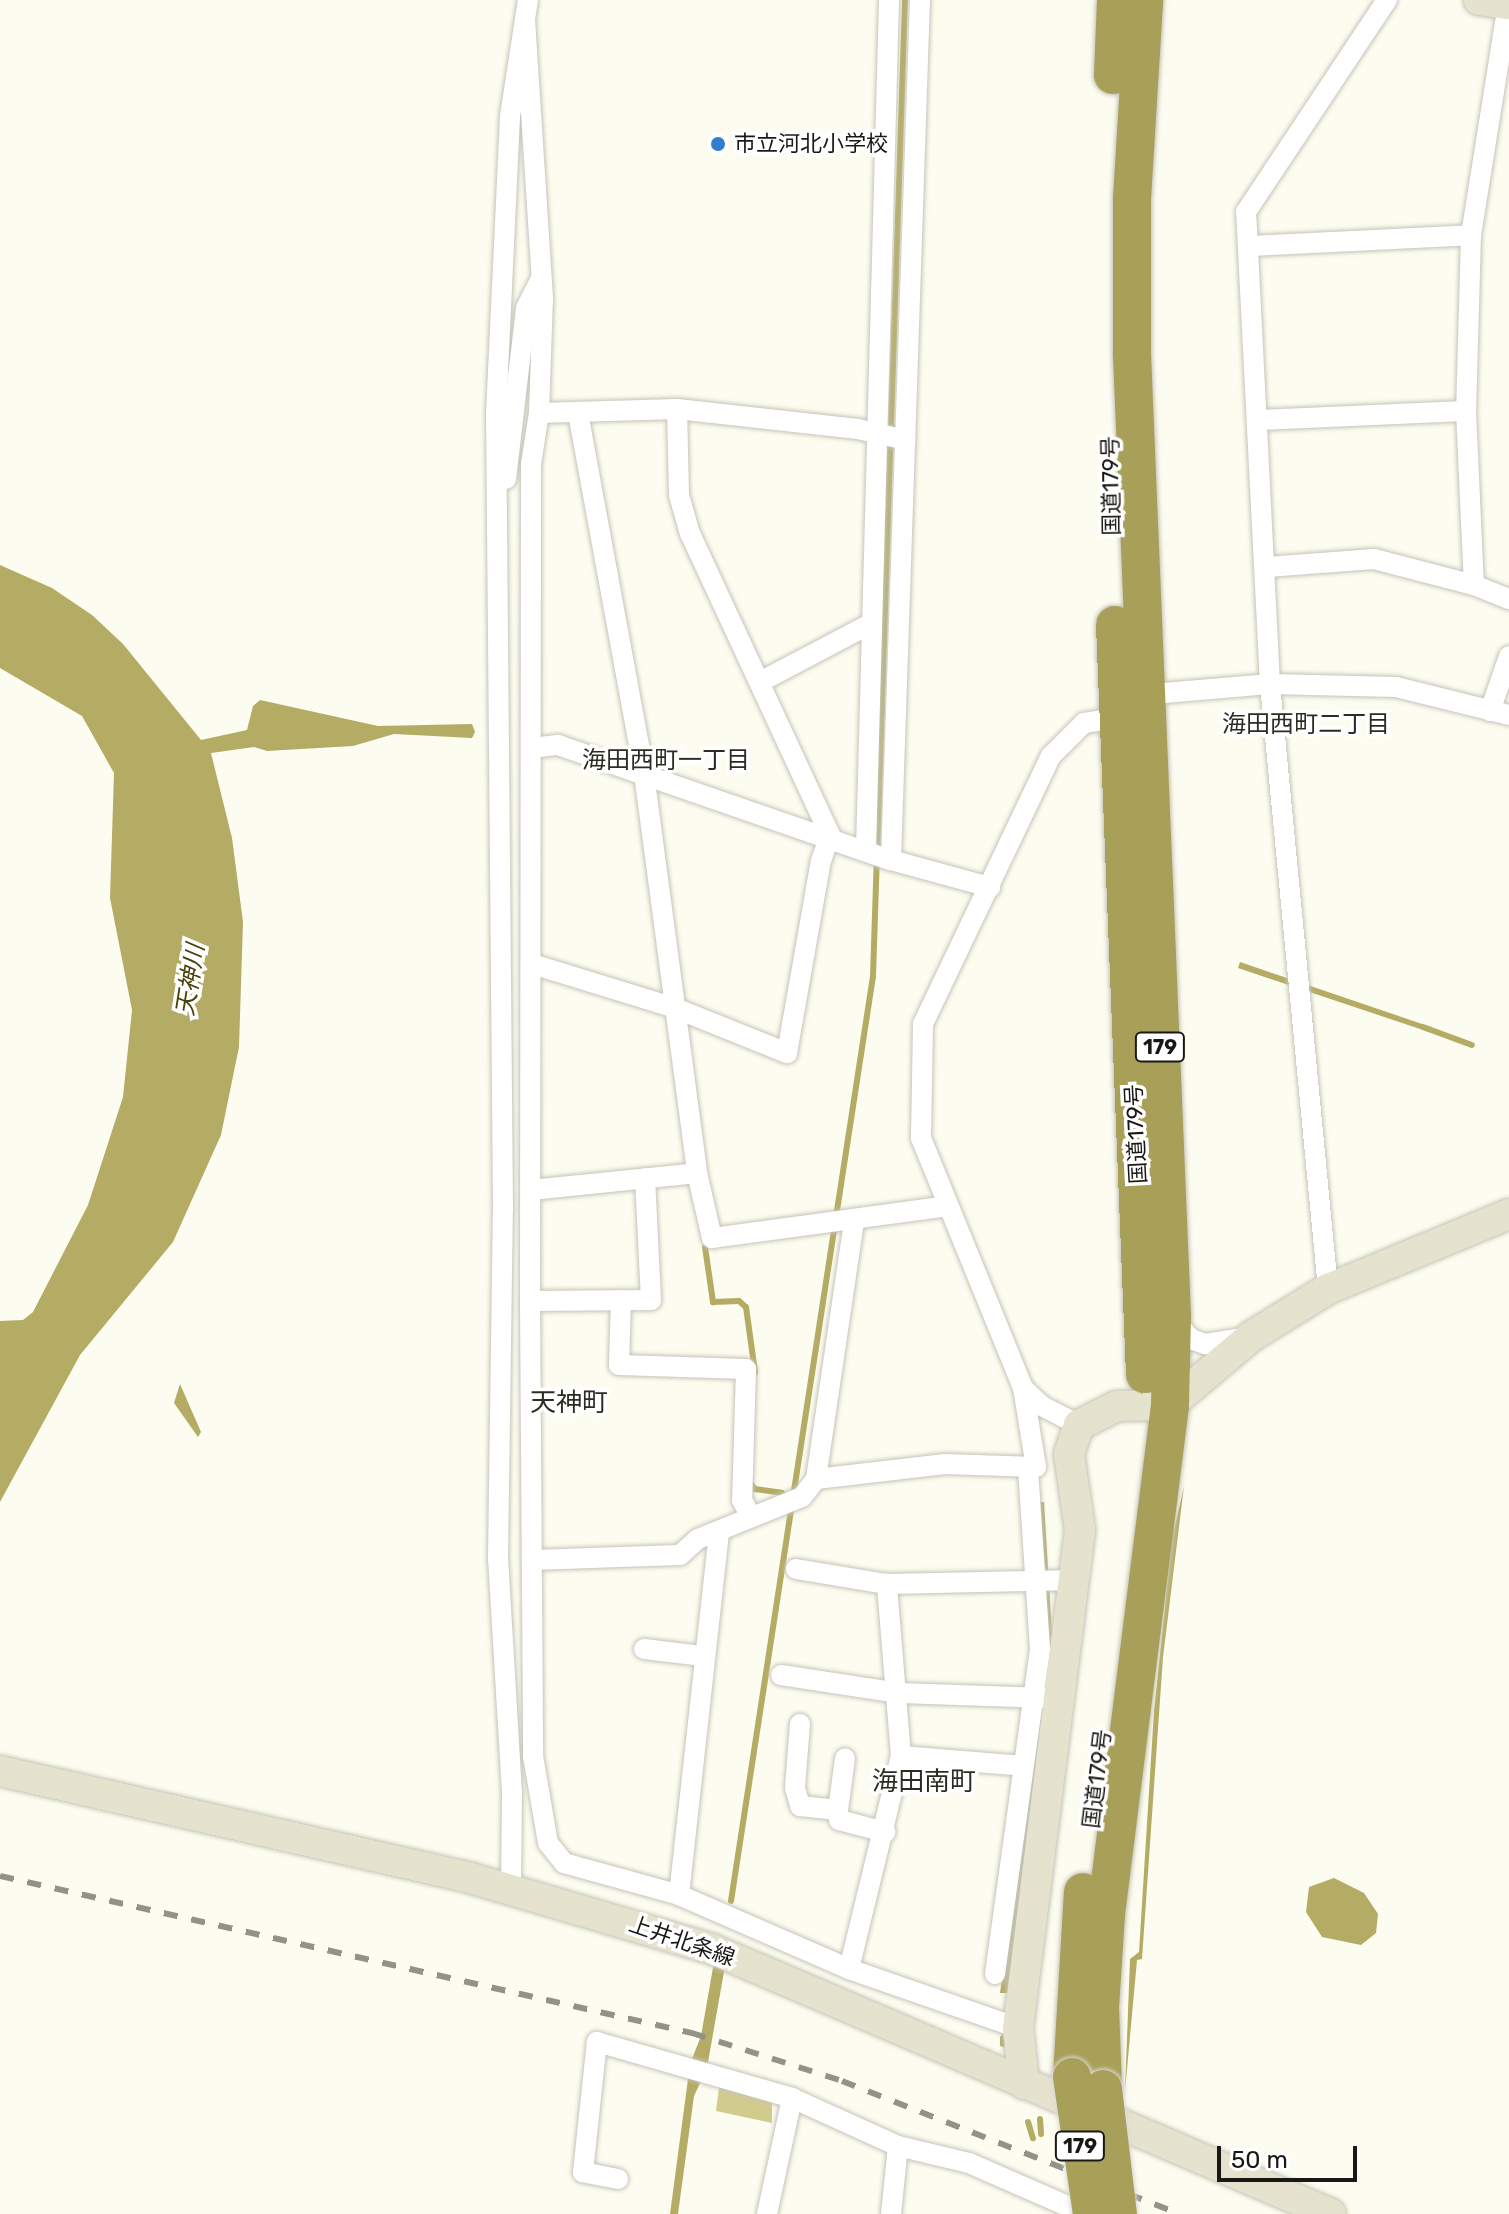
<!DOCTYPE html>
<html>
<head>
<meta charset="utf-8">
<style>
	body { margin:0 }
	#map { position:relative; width:1509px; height:2214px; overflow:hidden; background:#fdfcf0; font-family:Rubik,"Noto Sans JP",sans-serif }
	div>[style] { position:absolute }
	.green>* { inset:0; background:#d2cb8e }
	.water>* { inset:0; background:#b4ac64 }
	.stream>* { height:6px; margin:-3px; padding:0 3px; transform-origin:3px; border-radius:3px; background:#b4ac64 }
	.roads { filter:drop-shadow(0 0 2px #c5c4b9) drop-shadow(0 0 2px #c5c4b9) }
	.street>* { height:20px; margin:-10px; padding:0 10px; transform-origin:10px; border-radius:10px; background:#fff }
	.secondary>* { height:30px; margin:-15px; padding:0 15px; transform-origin:15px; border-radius:15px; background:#e5e2cd }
	.highway>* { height:38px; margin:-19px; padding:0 19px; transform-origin:19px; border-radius:19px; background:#a89f58 }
	.rail>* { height:6px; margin-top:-3px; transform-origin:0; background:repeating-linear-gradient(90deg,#939289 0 14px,transparent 0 28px) }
	.bridges { filter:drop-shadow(0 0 2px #dadad9) drop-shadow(0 0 2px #dadad9) }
	.highway-bridge>* { height:38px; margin:-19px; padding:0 19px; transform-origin:19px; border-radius:19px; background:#a89f58 }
	.dots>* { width:22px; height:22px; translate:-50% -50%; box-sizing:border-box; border:4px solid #fff; border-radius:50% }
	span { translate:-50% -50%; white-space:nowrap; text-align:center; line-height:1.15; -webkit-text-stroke:7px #fff; paint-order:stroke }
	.shield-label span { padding:2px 6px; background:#fff; border:2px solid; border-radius:6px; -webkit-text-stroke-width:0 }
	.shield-label { font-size:20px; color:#191814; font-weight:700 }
	.poi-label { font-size:22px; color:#191814 }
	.left { translate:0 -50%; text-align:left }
	.street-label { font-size:22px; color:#191814 }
	.neighbourhood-label { font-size:24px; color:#2d2c23 }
	.water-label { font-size:24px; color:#494208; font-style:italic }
	.quarter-label { font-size:26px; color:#2d2c23 }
	.scale { position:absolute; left:1217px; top:2146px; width:140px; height:36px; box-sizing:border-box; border:4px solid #191814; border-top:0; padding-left:10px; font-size:24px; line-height:28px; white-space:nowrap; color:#191814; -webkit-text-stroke:6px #fff; paint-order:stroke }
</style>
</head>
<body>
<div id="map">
	<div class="green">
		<i style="clip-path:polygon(719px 2087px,772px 2099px,772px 2123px,716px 2111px)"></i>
	</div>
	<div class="water">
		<i style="clip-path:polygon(0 565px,52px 588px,92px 615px,123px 644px,201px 740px,247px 730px,253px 706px,260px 700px,378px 726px,472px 724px,475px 732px,472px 738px,394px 734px,353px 746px,267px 751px,254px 747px,211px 753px,232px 838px,243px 922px,239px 1047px,221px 1135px,173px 1242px,80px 1355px,0 1502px,0 1321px,23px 1320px,33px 1312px,88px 1205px,123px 1097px,132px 1010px,110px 898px,114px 773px,82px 716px,0 668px)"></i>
		<i style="clip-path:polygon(1240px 962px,1431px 1027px,1429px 1032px,1238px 968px)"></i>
		<i style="clip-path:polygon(180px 1384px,201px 1432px,198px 1437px,174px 1403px)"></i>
		<i style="clip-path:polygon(1184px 1486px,1163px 1657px,1142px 1959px,1137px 1960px,1125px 2091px,1130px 1959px,1139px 1952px,1154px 1711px,1172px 1539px)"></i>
		<i style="clip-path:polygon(1037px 1502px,1044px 1502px,1053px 1651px,1010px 1993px,1000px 1993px,1026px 1799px)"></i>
		<i style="clip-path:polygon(1334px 1878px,1364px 1893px,1378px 1914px,1376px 1933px,1361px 1945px,1322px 1937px,1306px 1912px,1309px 1887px)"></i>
		<i style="clip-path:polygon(714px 1962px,725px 1966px,707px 2068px,694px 2096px,678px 2214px,670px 2214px,690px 2064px,701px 2036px)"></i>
	</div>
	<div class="stream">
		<i style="left:1423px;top:1027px;width:52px;rotate:20.2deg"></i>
		<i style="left:705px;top:1247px;width:56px;rotate:81.7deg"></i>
		<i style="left:713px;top:1302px;width:26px;rotate:-2deg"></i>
		<i style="left:739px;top:1301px;width:9px;rotate:41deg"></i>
		<i style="left:746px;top:1307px;width:66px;rotate:82.1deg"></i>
		<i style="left:750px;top:1483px;width:8px;rotate:50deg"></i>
		<i style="left:755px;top:1489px;width:27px;rotate:8deg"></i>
		<i style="left:731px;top:1901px;width:936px;rotate:-81.27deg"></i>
		<i style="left:873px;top:976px;width:977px;rotate:-88.12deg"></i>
		<i style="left:1003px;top:2038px;width:6px;rotate:90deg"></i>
		<i style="left:1040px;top:2119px;width:15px;rotate:86deg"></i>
		<i style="left:1028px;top:2122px;width:17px;rotate:73deg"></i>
	</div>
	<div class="roads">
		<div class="street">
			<i style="left:1508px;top:4px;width:234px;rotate:99.1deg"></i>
			<i style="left:1471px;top:235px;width:176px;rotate:91.6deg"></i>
			<i style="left:1466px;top:411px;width:174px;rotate:87.4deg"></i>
			<i style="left:1474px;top:585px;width:38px;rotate:22deg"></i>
			<i style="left:525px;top:20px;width:279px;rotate:86.3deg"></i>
			<i style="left:543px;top:298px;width:115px;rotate:92deg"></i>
			<i style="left:539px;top:413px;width:52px;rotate:98.9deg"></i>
			<i style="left:531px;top:464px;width:837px;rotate:90.07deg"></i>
			<i style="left:530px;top:1301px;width:455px;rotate:89.6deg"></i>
			<i style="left:533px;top:1756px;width:88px;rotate:80.2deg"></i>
			<i style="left:548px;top:1843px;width:26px;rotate:51deg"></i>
			<i style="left:564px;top:1863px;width:119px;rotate:15.5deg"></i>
			<i style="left:679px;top:1895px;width:185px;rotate:23.5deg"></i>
			<i style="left:849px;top:1969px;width:179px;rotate:19.2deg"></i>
			<i style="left:1250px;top:246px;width:221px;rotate:-2.8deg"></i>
			<i style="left:539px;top:413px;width:138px;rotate:-1.7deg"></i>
			<i style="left:677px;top:409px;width:182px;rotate:6.3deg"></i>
			<i style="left:858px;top:429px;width:49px;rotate:12.9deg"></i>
			<i style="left:578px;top:413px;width:367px;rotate:79.6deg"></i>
			<i style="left:644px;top:774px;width:403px;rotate:82.4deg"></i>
			<i style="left:697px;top:1173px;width:67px;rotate:77deg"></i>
			<i style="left:712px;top:1238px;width:238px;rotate:-7.7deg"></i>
			<i style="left:1258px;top:420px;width:208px;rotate:-2.5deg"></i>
			<i style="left:506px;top:479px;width:172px;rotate:-83.3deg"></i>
			<i style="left:526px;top:308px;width:33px;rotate:-63deg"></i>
			<i style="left:1267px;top:567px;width:107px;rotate:-4.3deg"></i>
			<i style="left:1374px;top:559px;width:103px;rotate:14.6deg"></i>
			<i style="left:760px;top:682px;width:124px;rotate:-27.8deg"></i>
			<i style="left:1490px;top:711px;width:58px;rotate:-70.9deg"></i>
			<i style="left:532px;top:748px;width:26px;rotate:-7deg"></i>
			<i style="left:558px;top:745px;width:352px;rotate:19.1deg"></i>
			<i style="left:891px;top:860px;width:103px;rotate:15.3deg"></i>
			<i style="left:866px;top:850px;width:850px;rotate:-88.45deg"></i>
			<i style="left:891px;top:860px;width:860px;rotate:-88.07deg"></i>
			<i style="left:532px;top:964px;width:150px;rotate:17.1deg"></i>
			<i style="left:675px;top:1008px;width:121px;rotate:21.9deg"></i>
			<i style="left:787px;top:1053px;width:195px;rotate:-80deg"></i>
			<i style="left:821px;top:861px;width:28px;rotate:-71deg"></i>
			<i style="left:830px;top:835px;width:332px;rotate:-114.9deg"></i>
			<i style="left:690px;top:534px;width:41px;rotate:-105.8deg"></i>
			<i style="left:679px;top:495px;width:86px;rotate:-91.3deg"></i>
			<i style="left:531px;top:1190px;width:167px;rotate:-5.8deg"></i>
			<i style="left:1328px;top:1289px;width:608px;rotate:-95.48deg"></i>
			<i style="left:1270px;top:684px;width:473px;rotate:-92.9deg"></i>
			<i style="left:1246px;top:212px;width:255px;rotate:-56.4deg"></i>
			<i style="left:621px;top:1300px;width:65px;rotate:91.8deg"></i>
			<i style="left:619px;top:1365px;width:127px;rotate:1.8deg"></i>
			<i style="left:746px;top:1369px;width:131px;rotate:91.7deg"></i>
			<i style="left:742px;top:1500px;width:17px;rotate:62deg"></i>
			<i style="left:530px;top:1301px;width:121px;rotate:-0.5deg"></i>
			<i style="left:651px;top:1300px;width:122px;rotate:-92.8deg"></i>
			<i style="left:1174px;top:1320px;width:25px;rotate:48deg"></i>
			<i style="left:1191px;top:1339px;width:15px;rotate:20deg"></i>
			<i style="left:1205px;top:1344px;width:39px;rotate:-9deg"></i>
			<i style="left:1079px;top:1425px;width:42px;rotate:-152.8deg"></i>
			<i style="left:1042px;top:1406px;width:26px;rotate:-137deg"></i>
			<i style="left:1023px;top:1388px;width:270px;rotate:-112.2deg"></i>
			<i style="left:921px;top:1138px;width:114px;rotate:-89deg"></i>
			<i style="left:923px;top:1024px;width:297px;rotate:-64.5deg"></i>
			<i style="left:1051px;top:756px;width:47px;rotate:-45deg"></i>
			<i style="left:1084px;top:723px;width:33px;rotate:-9deg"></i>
			<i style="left:1117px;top:718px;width:53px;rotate:-28deg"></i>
			<i style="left:1164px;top:693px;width:106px;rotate:-4.9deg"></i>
			<i style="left:1270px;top:684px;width:126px;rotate:1.4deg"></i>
			<i style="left:1396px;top:687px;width:116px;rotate:13.9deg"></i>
			<i style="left:816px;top:1479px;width:130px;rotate:-6.6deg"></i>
			<i style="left:945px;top:1464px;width:91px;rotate:1.9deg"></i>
			<i style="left:1036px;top:1467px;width:80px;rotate:-99.3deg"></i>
			<i style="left:532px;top:1560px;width:148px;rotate:-1.9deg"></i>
			<i style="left:680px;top:1555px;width:24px;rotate:-42deg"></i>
			<i style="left:698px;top:1539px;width:112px;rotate:-22deg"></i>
			<i style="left:802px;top:1497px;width:23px;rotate:-52deg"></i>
			<i style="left:816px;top:1479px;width:260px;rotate:-81.6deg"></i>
			<i style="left:796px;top:1569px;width:92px;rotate:9.4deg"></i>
			<i style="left:887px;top:1584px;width:188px;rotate:-1.2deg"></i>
			<i style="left:644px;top:1649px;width:58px;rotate:6.9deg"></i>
			<i style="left:781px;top:1675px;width:119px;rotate:8.7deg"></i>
			<i style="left:899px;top:1693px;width:148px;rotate:1.9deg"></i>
			<i style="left:800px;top:1724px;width:64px;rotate:94.5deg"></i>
			<i style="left:795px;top:1788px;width:19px;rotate:74deg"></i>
			<i style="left:800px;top:1806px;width:38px;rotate:6deg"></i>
			<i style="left:838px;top:1810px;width:10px;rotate:84deg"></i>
			<i style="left:839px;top:1820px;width:48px;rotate:14.6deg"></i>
			<i style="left:901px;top:1756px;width:123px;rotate:4.6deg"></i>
			<i style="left:838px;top:1810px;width:52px;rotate:-82.3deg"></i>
			<i style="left:511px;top:1888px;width:95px;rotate:-89.4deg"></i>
			<i style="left:512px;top:1793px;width:234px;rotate:-93.4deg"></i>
			<i style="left:498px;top:1559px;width:349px;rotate:-89.2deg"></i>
			<i style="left:503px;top:1210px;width:796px;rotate:-90.5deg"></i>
			<i style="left:496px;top:414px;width:298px;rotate:-87.3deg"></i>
			<i style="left:510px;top:116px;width:117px;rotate:-81.2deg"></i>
			<i style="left:679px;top:1895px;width:366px;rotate:-83.7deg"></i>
			<i style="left:849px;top:1969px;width:219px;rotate:-76.3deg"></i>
			<i style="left:901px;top:1756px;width:173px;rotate:-94.7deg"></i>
			<i style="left:995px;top:1974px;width:328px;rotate:-82.1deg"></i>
			<i style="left:1040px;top:1649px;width:183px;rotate:-93.8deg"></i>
			<i style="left:618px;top:2179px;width:36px;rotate:-169deg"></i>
			<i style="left:583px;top:2172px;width:131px;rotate:-83.9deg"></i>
			<i style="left:597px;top:2042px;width:203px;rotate:16deg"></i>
			<i style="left:767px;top:2214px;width:119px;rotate:-77.8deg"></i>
			<i style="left:792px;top:2098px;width:116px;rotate:24.4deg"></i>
			<i style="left:898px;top:2146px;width:73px;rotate:13.5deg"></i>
			<i style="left:969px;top:2163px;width:128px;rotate:23.6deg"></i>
			<i style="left:891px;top:2214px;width:68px;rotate:-84.1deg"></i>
		</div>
		<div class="secondary">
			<i style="left:1479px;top:0;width:30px;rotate:8deg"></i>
			<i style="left:0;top:1771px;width:486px;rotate:12.8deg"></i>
			<i style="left:474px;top:1879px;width:248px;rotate:16.4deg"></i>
			<i style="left:712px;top:1949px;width:673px;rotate:23.18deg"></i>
			<i style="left:1024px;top:2084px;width:56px;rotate:-96.1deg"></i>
			<i style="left:1018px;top:2028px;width:502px;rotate:-82.9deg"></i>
			<i style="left:1080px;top:1530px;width:77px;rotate:-98.2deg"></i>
			<i style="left:1069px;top:1454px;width:31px;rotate:-71deg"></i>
			<i style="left:1079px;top:1425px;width:42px;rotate:-26.6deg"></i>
			<i style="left:1117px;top:1406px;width:53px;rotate:-1.1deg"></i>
			<i style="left:1170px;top:1405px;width:107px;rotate:-40.1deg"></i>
			<i style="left:1252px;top:1336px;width:89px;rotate:-31.7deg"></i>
			<i style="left:1328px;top:1289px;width:196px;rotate:-22.5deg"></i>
		</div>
		<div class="highway">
			<i style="left:1113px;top:75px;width:75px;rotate:-87.7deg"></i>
			<i style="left:1115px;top:625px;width:750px;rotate:87.71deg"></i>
			<i style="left:1072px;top:2077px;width:185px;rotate:-86.6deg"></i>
			<i style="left:1103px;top:2089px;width:82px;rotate:-92.1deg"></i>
			<i style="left:1100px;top:2007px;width:93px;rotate:-86.3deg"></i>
			<i style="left:1106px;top:1914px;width:513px;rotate:-82.83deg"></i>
			<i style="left:1170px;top:1405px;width:88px;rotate:-88.7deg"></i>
			<i style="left:1172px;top:1317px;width:965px;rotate:-92.38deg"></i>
			<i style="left:1132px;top:353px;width:154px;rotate:-90deg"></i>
			<i style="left:1132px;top:199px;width:199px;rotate:-86.5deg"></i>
		</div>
	</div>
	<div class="rail">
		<i style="left:0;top:1876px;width:710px;rotate:12.78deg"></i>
		<i style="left:692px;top:2033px;width:157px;rotate:17.7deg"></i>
		<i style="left:842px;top:2081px;width:362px;rotate:21.5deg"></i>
	</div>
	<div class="bridges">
		<div class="highway-bridge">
			<i style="left:1072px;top:2077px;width:138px;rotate:81.7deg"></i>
			<i style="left:1103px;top:2089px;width:126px;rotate:83.2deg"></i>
		</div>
	</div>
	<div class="dots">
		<i style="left:718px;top:144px;background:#317ece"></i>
	</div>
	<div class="shield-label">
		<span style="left:1160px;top:1047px">179</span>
		<span style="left:1080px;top:2146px">179</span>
	</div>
	<div class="poi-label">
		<span class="left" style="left:734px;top:144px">市立河北小学校</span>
	</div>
	<div class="street-label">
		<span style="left:1111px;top:486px;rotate:-91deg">国道179号</span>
		<span style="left:1136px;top:1134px;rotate:-93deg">国道179号</span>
		<span style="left:1097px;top:1779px;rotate:-83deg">国道179号</span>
		<span style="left:682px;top:1941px;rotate:19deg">上井北条線</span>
	</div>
	<div class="neighbourhood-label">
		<span style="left:1306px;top:725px">海田西町二丁目</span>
		<span style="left:666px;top:761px">海田西町一丁目</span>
	</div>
	<div class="water-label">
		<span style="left:191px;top:980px;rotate:-81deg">天神川</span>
	</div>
	<div class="quarter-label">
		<span style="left:569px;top:1403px">天神町</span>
		<span style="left:924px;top:1782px">海田南町</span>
	</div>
	<div class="scale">50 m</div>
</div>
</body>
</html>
